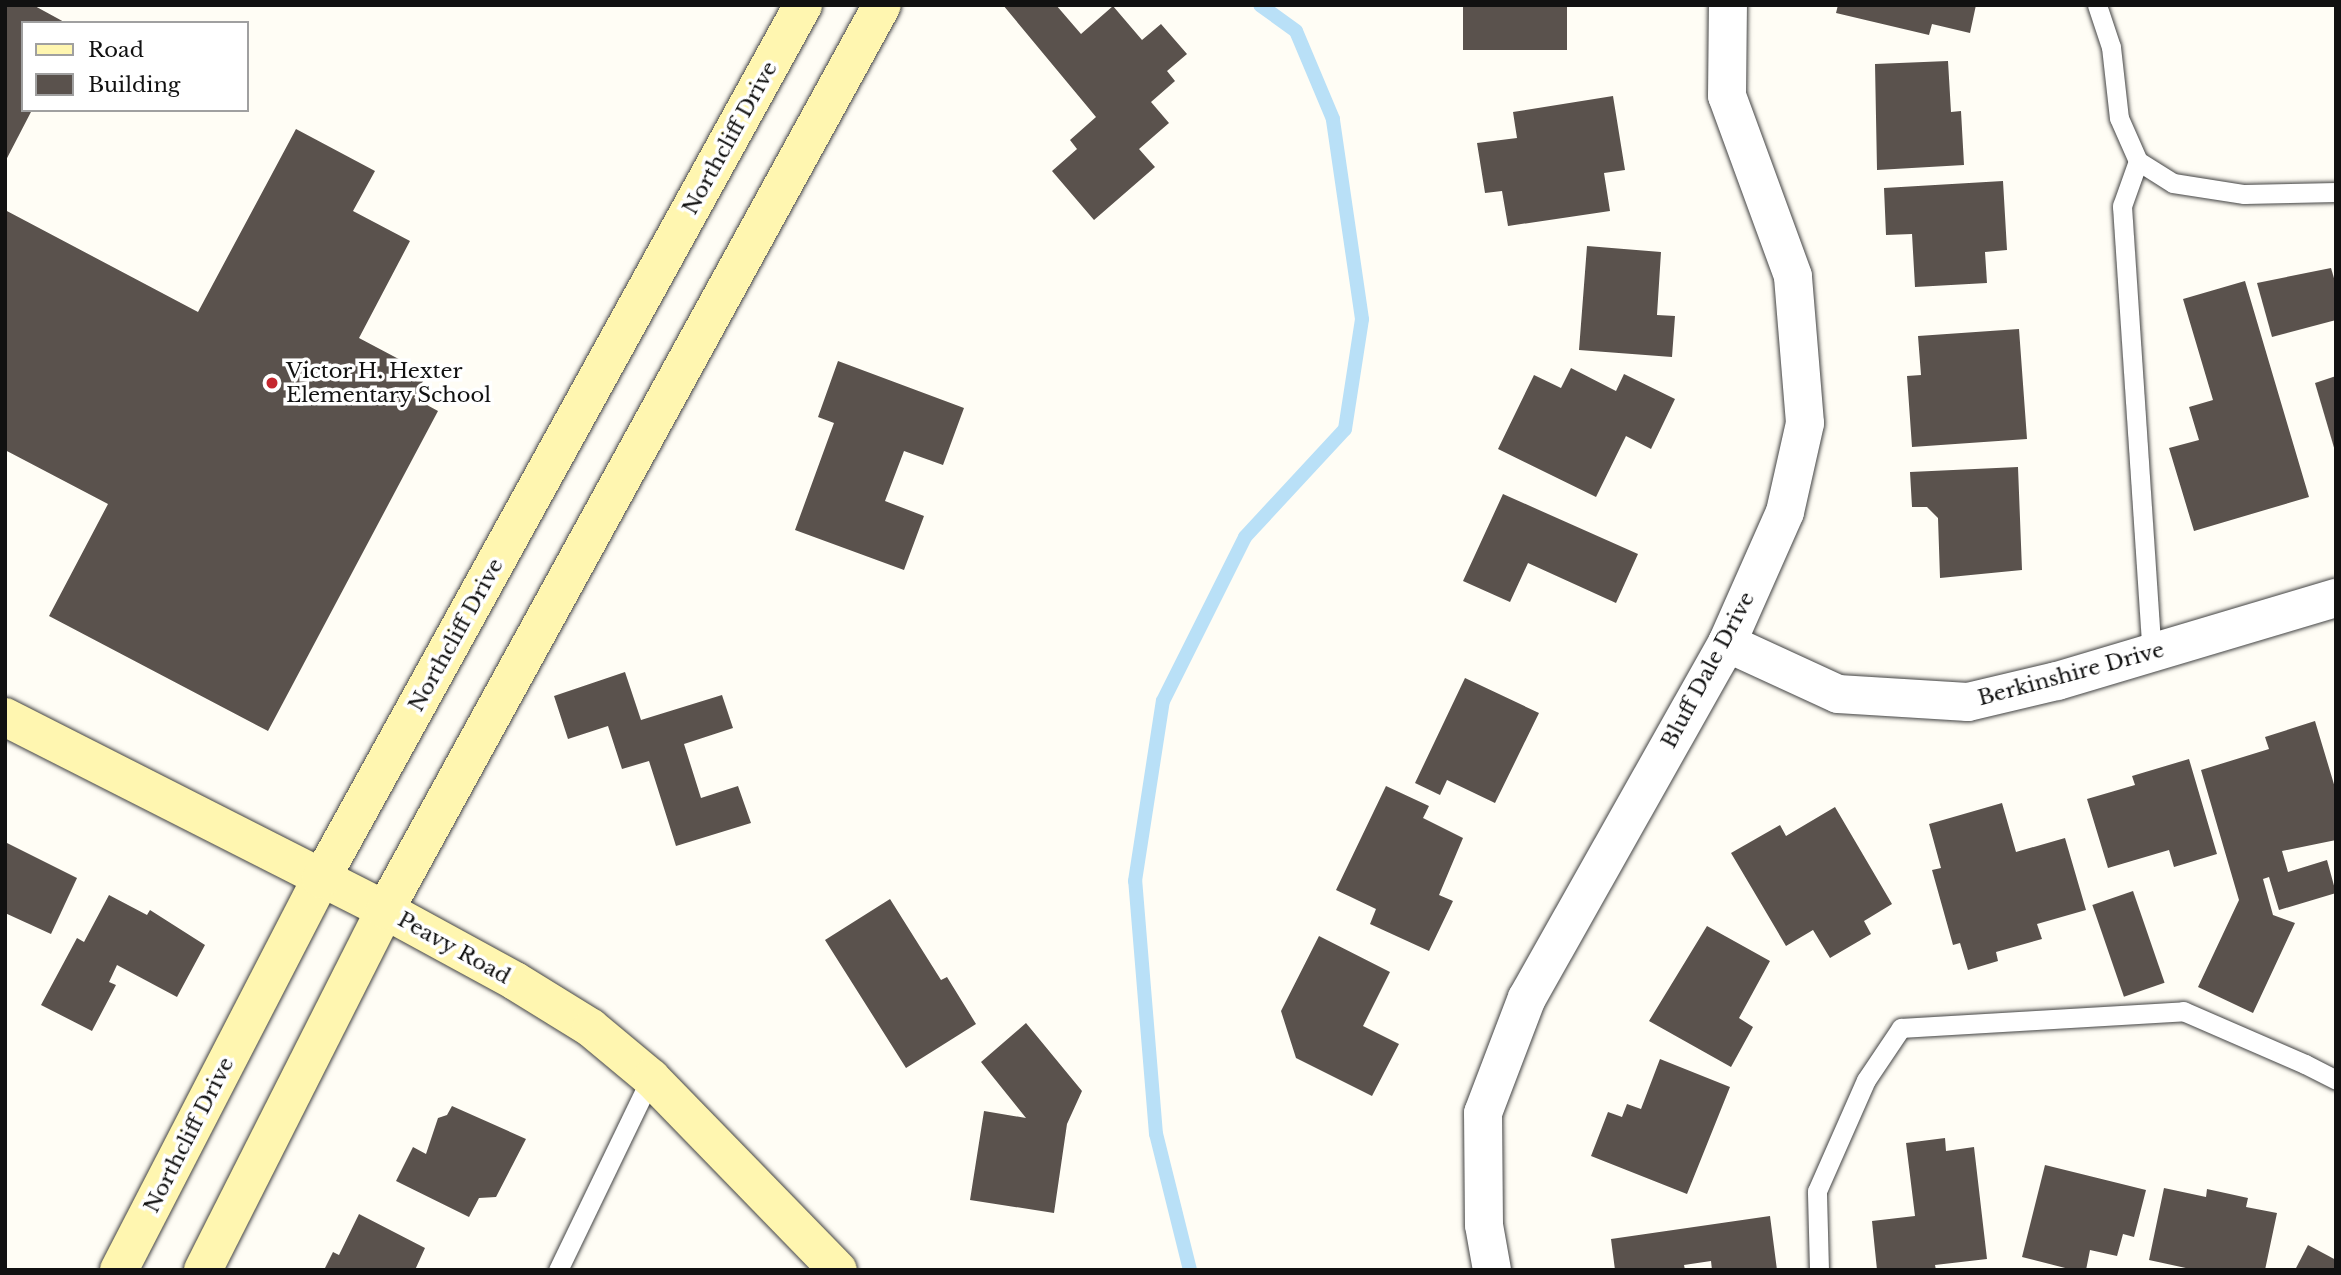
<!DOCTYPE html>
<html>
<head>
<meta charset="utf-8">
<style>
	body { margin:0 }
	#map { position:relative; width:2341px; height:1275px; overflow:hidden; background:#fffdf5; font-family:"Libre Baskerville",serif }
	div>[style] { position:absolute }
	.stream>* { height:14px; margin:-7px; padding:0 7px; transform-origin:7px; border-radius:7px; background:#b9e0f7 }
	.building>* { inset:0; background:#5a524d; transform-origin:0 0 }
	.roads { filter:drop-shadow(0 0 2px #444) drop-shadow(0 0 2px #444) }
	.lane>* { height:19px; margin:-9.5px; padding:0 9.5px; transform-origin:9.5px; border-radius:9.5px; background:#fff }
	.street>* { height:38px; margin:-19px; padding:0 19px; transform-origin:19px; border-radius:19px; background:#fff }
	.secondary>* { height:38px; margin:-19px; padding:0 19px; transform-origin:19px; border-radius:19px; background:#fff6b0 }
	.dots>* { width:19px; height:19px; translate:-50% -50%; box-sizing:border-box; border:4px solid #fff; border-radius:50% }
	span { translate:-50% -50%; white-space:nowrap; text-align:center; line-height:1.15; -webkit-text-stroke:7px #fff; paint-order:stroke }
	.street-label { font-size:21px; color:#111 }
	.poi-label { font-size:21px; color:#111 }
	.left { translate:0 -50%; text-align:left }
	.frame { position:absolute; inset:0; border:7px solid #111; pointer-events:none }
	.legend { position:absolute; left:21px; top:21px; width:228px; height:91px; box-sizing:border-box; background:#fff; border:2px solid #a0a0a0; margin:0; padding:9px 12px; list-style:none; font-size:21px; color:#111 }
	.legend li { display:flex; align-items:center; gap:14px; height:35px }
	.legend b { width:35px; border:2px solid #a0a0a0 }
</style>
</head>
<body>
<div id="map">
	<div class="stream">
		<i style="left:1190px;top:1270px;width:140px;rotate:-104deg"></i>
		<i style="left:1156px;top:1134px;width:254px;rotate:-94.7deg"></i>
		<i style="left:1135px;top:881px;width:182px;rotate:-81.2deg"></i>
		<i style="left:1163px;top:701px;width:183px;rotate:-63.4deg"></i>
		<i style="left:1245px;top:537px;width:147px;rotate:-47.2deg"></i>
		<i style="left:1345px;top:429px;width:111px;rotate:-81.2deg"></i>
		<i style="left:1362px;top:319px;width:202px;rotate:-98.3deg"></i>
		<i style="left:1333px;top:119px;width:95px;rotate:-112.8deg"></i>
		<i style="left:1296px;top:31px;width:44px;rotate:-144.2deg"></i>
	</div>
	<div class="building">
		<i style="clip-path:polygon(5px 5px,33px 5px,66px 23px,23px 23px,23px 110px,32px 110px,5px 162px)"></i>
		<i style="clip-path:polygon(1003px 5px,1056px 5px,1081px 34px,1113px 6px,1142px 40px,1161px 24px,1187px 54px,1167px 71px,1175px 81px,1151px 102px,1169px 123px,1139px 149px,1155px 167px,1094px 220px,1052px 171px,1077px 149px,1070px 140px,1096px 117px)"></i>
		<i style="left:1463px;top:5px;width:104px;height:45px"></i>
		<i style="clip-path:polygon(1838px 5px,1976px 5px,1970px 33px,1932px 24px,1929px 35px,1836px 13px)"></i>
		<i style="clip-path:polygon(1948px 61px,1951px 112px,1961px 111px,1964px 165px,1877px 170px,1875px 64px)"></i>
		<i style="clip-path:polygon(1613px 96px,1625px 170px,1604px 173px,1610px 211px,1508px 226px,1502px 191px,1485px 193px,1477px 143px,1517px 138px,1513px 112px)"></i>
		<i style="clip-path:polygon(296px 129px,375px 171px,353px 211px,410px 241px,359px 338px,427px 374px,414px 398px,438px 411px,268px 731px,49px 616px,108px 504px,5px 450px,5px 210px,198px 312px)"></i>
		<i style="clip-path:polygon(2003px 181px,2007px 250px,1985px 252px,1987px 283px,1915px 287px,1912px 234px,1886px 235px,1884px 188px)"></i>
		<i style="clip-path:polygon(1587px 246px,1661px 252px,1657px 315px,1675px 316px,1672px 357px,1579px 350px)"></i>
		<i style="clip-path:polygon(2331px 268px,2336px 285px,2336px 320px,2272px 337px,2257px 283px)"></i>
		<i style="clip-path:polygon(2245px 281px,2309px 497px,2194px 531px,2169px 448px,2199px 440px,2189px 407px,2213px 400px,2183px 299px)"></i>
		<i style="clip-path:polygon(2019px 329px,2027px 439px,1912px 447px,1907px 376px,1921px 375px,1918px 336px)"></i>
		<i style="clip-path:polygon(838px 361px,964px 408px,943px 465px,904px 451px,885px 501px,924px 516px,904px 570px,795px 530px,834px 423px,818px 417px)"></i>
		<i style="clip-path:polygon(1571px 368px,1616px 391px,1624px 374px,1675px 399px,1651px 449px,1626px 436px,1596px 497px,1498px 449px,1534px 375px,1561px 388px)"></i>
		<i style="clip-path:polygon(2336px 376px,2336px 450px,2335px 451px,2315px 383px)"></i>
		<i style="clip-path:polygon(2018px 467px,2022px 570px,1940px 578px,1938px 518px,1927px 507px,1912px 507px,1910px 472px)"></i>
		<i style="clip-path:polygon(1503px 494px,1638px 554px,1616px 603px,1528px 563px,1510px 602px,1463px 581px)"></i>
		<i style="clip-path:polygon(625px 672px,641px 720px,722px 695px,733px 728px,684px 744px,701px 798px,738px 786px,751px 823px,676px 846px,649px 761px,622px 769px,608px 726px,568px 739px,554px 696px)"></i>
		<i style="clip-path:polygon(1465px 678px,1539px 713px,1495px 803px,1447px 780px,1440px 795px,1415px 783px)"></i>
		<i style="clip-path:polygon(2315px 721px,2336px 791px,2336px 840px,2282px 851px,2288px 872px,2327px 860px,2336px 893px,2279px 910px,2269px 877px,2263px 879px,2273px 915px,2295px 923px,2253px 1013px,2198px 987px,2239px 900px,2201px 770px,2269px 749px,2265px 737px)"></i>
		<i style="clip-path:polygon(2189px 759px,2217px 854px,2174px 867px,2169px 850px,2108px 868px,2087px 799px,2135px 785px,2132px 776px)"></i>
		<i style="clip-path:polygon(1386px 786px,1429px 806px,1423px 818px,1463px 838px,1439px 895px,1453px 901px,1429px 951px,1370px 924px,1376px 909px,1336px 890px)"></i>
		<i style="clip-path:polygon(2002px 803px,2016px 852px,2065px 838px,2086px 910px,2037px 924px,2042px 939px,1996px 952px,1998px 961px,1968px 970px,1960px 943px,1953px 945px,1932px 870px,1941px 868px,1929px 824px)"></i>
		<i style="clip-path:polygon(1835px 807px,1892px 904px,1864px 921px,1871px 934px,1830px 958px,1813px 930px,1786px 946px,1731px 853px,1780px 825px,1786px 836px)"></i>
		<i style="clip-path:polygon(5px 842px,77px 878px,51px 934px,5px 913px)"></i>
		<i style="left:2133px;top:891px;width:97px;height:43px;rotate:71deg"></i>
		<i style="clip-path:polygon(109px 895px,147px 915px,150px 910px,205px 945px,177px 997px,117px 965px,109px 982px,116px 985px,92px 1031px,41px 1005px,77px 938px,84px 942px)"></i>
		<i style="clip-path:polygon(890px 899px,941px 980px,947px 977px,976px 1024px,906px 1068px,825px 940px)"></i>
		<i style="clip-path:polygon(1707px 926px,1770px 961px,1739px 1018px,1753px 1027px,1731px 1067px,1649px 1021px)"></i>
		<i style="clip-path:polygon(1319px 936px,1390px 972px,1363px 1026px,1399px 1044px,1372px 1096px,1296px 1058px,1281px 1011px)"></i>
		<i style="clip-path:polygon(1026px 1023px,1082px 1091px,1067px 1124px,1054px 1213px,970px 1200px,984px 1111px,1026px 1118px,981px 1062px)"></i>
		<i style="clip-path:polygon(1660px 1059px,1730px 1087px,1687px 1194px,1591px 1156px,1608px 1112px,1622px 1117px,1627px 1104px,1641px 1109px)"></i>
		<i style="clip-path:polygon(452px 1106px,526px 1139px,496px 1197px,479px 1198px,469px 1217px,396px 1181px,413px 1147px,426px 1154px,438px 1118px,447px 1115px)"></i>
		<i style="clip-path:polygon(1945px 1138px,1946px 1151px,1974px 1147px,1987px 1259px,1935px 1265px,1936px 1270px,1877px 1270px,1872px 1221px,1915px 1216px,1906px 1143px)"></i>
		<i style="clip-path:polygon(2045px 1165px,2146px 1190px,2134px 1237px,2123px 1234px,2117px 1256px,2090px 1250px,2086px 1270px,2073px 1270px,2022px 1257px)"></i>
		<i style="clip-path:polygon(2164px 1188px,2206px 1197px,2207px 1189px,2248px 1198px,2246px 1207px,2277px 1213px,2265px 1270px,2195px 1270px,2149px 1260px)"></i>
		<i style="clip-path:polygon(359px 1214px,425px 1248px,415px 1270px,324px 1270px,333px 1252px,339px 1255px)"></i>
		<i style="clip-path:polygon(1770px 1216px,1777px 1270px,1712px 1270px,1711px 1261px,1684px 1265px,1685px 1270px,1615px 1270px,1611px 1239px)"></i>
		<i style="clip-path:polygon(2308px 1245px,2336px 1260px,2336px 1270px,2295px 1270px)"></i>
	</div>
	<div class="roads">
		<div class="lane">
			<i style="left:2097px;top:5px;width:44px;rotate:71.6deg"></i>
			<i style="left:2111px;top:47px;width:71px;rotate:83.6deg"></i>
			<i style="left:2119px;top:118px;width:47px;rotate:66.2deg"></i>
			<i style="left:2138px;top:161px;width:41px;rotate:32.2deg"></i>
			<i style="left:2173px;top:183px;width:72px;rotate:8.8deg"></i>
			<i style="left:2244px;top:194px;width:92px;rotate:-1.2deg"></i>
			<i style="left:2138px;top:161px;width:48px;rotate:109.6deg"></i>
			<i style="left:2122px;top:206px;width:448px;rotate:86.2deg"></i>
			<i style="left:558px;top:1270px;width:213px;rotate:-64.2deg"></i>
			<i style="left:1819px;top:1270px;width:79px;rotate:-91.5deg"></i>
			<i style="left:1817px;top:1191px;width:121px;rotate:-66.2deg"></i>
			<i style="left:1866px;top:1080px;width:63px;rotate:-56.1deg"></i>
			<i style="left:1901px;top:1028px;width:283px;rotate:-3.4deg"></i>
			<i style="left:2183px;top:1011px;width:133px;rotate:23.5deg"></i>
			<i style="left:2305px;top:1064px;width:35px;rotate:27deg"></i>
		</div>
		<div class="street">
			<i style="left:1727px;top:643px;width:122px;rotate:24.7deg"></i>
			<i style="left:1838px;top:694px;width:130px;rotate:3.5deg"></i>
			<i style="left:1968px;top:702px;width:91px;rotate:-13.3deg"></i>
			<i style="left:2057px;top:681px;width:291px;rotate:-16.6deg"></i>
			<i style="left:1492px;top:1270px;width:46px;rotate:-100.1deg"></i>
			<i style="left:1484px;top:1225px;width:112px;rotate:-90.5deg"></i>
			<i style="left:1483px;top:1113px;width:123px;rotate:-69.1deg"></i>
			<i style="left:1527px;top:998px;width:407px;rotate:-60.6deg"></i>
			<i style="left:1727px;top:643px;width:143px;rotate:-66.1deg"></i>
			<i style="left:1785px;top:512px;width:91px;rotate:-77.3deg"></i>
			<i style="left:1805px;top:423px;width:147px;rotate:-94.7deg"></i>
			<i style="left:1793px;top:276px;width:192px;rotate:-110.1deg"></i>
			<i style="left:1727px;top:96px;width:91px;rotate:-89.4deg"></i>
		</div>
		<div class="secondary">
			<i style="left:5px;top:717px;width:426px;rotate:26.9deg"></i>
			<i style="left:385px;top:910px;width:148px;rotate:28.6deg"></i>
			<i style="left:515px;top:981px;width:89px;rotate:31.7deg"></i>
			<i style="left:591px;top:1028px;width:78px;rotate:39.8deg"></i>
			<i style="left:651px;top:1078px;width:268px;rotate:45.8deg"></i>
			<i style="left:119px;top:1270px;width:440px;rotate:-62.7deg"></i>
			<i style="left:321px;top:879px;width:998px;rotate:-61.12deg"></i>
			<i style="left:203px;top:1270px;width:403px;rotate:-63.2deg"></i>
			<i style="left:385px;top:910px;width:1032px;rotate:-61.23deg"></i>
		</div>
	</div>
	<div class="dots">
		<i style="left:272px;top:383px;background:#c4262e"></i>
	</div>
	<div class="street-label">
		<span style="left:730px;top:138px;rotate:-61deg">Northcliff Drive</span>
		<span style="left:456px;top:635px;rotate:-61deg">Northcliff Drive</span>
		<span style="left:1708px;top:670px;rotate:-62deg">Bluff Dale Drive</span>
		<span style="left:2071px;top:674px;rotate:-15deg">Berkinshire Drive</span>
		<span style="left:454px;top:948px;rotate:29deg">Peavy Road</span>
		<span style="left:189px;top:1135px;rotate:-63deg">Northcliff Drive</span>
	</div>
	<div class="poi-label">
		<span class="left" style="left:286px;top:383px">Victor H. Hexter<br>Elementary School</span>
	</div>
	<div class="frame"></div>
	<ul class="legend">
	<li><b style="height:9px;background:#fff6b0"></b>Road</li>
	<li><b style="height:19px;background:#5a524d"></b>Building</li>
	</ul>
</div>
</body>
</html>
